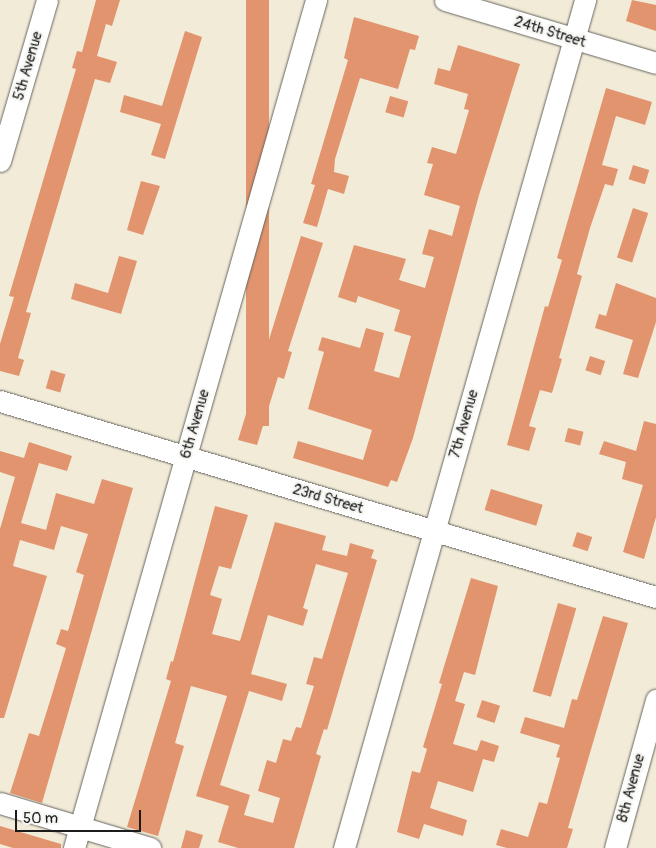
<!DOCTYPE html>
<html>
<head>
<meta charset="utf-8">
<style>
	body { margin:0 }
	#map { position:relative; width:656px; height:848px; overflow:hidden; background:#f1ebd8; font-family:Pangolin,sans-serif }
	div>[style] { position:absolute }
	.building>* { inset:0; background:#e2946e; transform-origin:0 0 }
	.roads { filter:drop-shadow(0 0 1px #67645e) drop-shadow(0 0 1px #67645e) }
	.minor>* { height:21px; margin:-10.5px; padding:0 10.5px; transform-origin:10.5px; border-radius:10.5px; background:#fff }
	span { translate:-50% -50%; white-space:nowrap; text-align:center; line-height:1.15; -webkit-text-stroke:4.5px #f6f6f2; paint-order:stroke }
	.street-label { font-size:15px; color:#1c1c1c }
	.scale { position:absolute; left:15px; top:810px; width:126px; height:22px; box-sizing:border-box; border:2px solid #1c1c1c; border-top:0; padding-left:6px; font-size:15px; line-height:18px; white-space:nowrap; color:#1c1c1c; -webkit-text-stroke:4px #f6f6f2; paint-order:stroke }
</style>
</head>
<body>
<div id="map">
	<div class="building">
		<i style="clip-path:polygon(96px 0,120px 0,112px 26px,106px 24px,97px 56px,117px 62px,110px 83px,95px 79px,26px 312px,31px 313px,18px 358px,24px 360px,19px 376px,0 371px,0 344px,14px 297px,9px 296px,76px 69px,72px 68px,77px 51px,82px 52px)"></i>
		<i style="left:246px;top:0;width:23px;height:426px"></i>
		<i style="clip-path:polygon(632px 0,656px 5px,656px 31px,626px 21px)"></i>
		<i style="clip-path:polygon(354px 17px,419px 36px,415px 50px,410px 49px,398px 89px,360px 78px,335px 159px,334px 172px,349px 176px,344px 194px,328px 189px,317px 227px,303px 223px,315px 185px,311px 184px,348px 60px,344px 58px)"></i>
		<i style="clip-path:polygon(185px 31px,202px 37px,165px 159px,151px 155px,161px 124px,120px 112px,124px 95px,162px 106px)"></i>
		<i style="clip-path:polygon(458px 45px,520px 64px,479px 195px,413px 438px,397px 482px,391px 480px,388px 487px,293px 458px,298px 441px,363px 460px,372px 430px,308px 409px,324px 352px,318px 350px,322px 337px,360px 348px,366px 328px,384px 333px,374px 371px,399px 378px,411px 336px,394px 331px,400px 310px,358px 296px,356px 303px,338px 297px,354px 245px,406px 259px,399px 280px,425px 288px,434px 257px,422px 254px,429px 229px,452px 236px,460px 206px,424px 195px,433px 164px,427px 163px,432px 147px,456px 154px,469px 110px,464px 109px,468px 94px,434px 84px,438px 68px,450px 71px)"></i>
		<i style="clip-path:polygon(606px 88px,652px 102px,645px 125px,616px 116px,602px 165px,618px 169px,613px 186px,605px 184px,590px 228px,577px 274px,582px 276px,559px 358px,562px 359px,552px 393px,540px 390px,529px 426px,536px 428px,529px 451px,507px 445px,545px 306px,548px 307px,562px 260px,557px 258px)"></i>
		<i style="left:390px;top:96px;width:19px;height:17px;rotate:16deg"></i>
		<i style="left:633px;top:165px;width:17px;height:15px;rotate:17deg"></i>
		<i style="clip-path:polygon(141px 181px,160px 186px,143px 235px,127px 230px)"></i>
		<i style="left:633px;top:208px;width:16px;height:52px;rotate:18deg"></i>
		<i style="clip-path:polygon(301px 236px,323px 243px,288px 351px,292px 352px,284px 379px,278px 377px,257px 445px,238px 440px)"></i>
		<i style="clip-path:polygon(119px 256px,137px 261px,121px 314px,71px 299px,75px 283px,108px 293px)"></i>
		<i style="clip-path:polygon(616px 283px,656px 298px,656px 322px,638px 378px,623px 374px,633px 340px,595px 328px,599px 314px,606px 316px)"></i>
		<i style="left:590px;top:356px;width:16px;height:15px;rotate:18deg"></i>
		<i style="left:51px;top:370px;width:15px;height:19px;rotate:16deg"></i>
		<i style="clip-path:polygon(644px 421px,656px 424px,656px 517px,644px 559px,623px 552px,643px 485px,622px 479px,626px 462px,599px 454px,604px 441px,636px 451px)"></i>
		<i style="left:568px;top:428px;width:16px;height:14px;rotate:14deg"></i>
		<i style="clip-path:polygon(29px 442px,72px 456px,67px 471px,39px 463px,21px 523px,46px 530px,56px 493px,94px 504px,102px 479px,133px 488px,42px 803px,10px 793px,29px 733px,39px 736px,50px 701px,66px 648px,56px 644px,61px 629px,68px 631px,84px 575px,76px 572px,88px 534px,61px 526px,54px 550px,20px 540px,13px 566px,47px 576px,4px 718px,0 718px,0 529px,15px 477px,0 472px,0 451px,24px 458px)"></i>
		<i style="left:491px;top:489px;width:54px;height:22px;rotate:17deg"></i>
		<i style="clip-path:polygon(evenodd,215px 506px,248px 515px,231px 569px,219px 566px,210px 595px,222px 599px,212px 634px,240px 641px,275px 522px,326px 536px,322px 550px,347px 556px,350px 543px,374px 550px,371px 558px,377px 560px,327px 730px,324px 729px,316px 754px,321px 756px,294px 848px,238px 848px,218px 842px,229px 806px,196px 796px,227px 696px,191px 686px,175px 743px,184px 746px,158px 836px,127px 827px,171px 681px,166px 679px,171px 661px,173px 662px,215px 506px,316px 564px,348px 573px,322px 659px,314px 657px,306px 684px,314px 686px,301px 728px,296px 727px,291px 741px,283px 739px,276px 763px,267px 760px,258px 791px,280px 798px,273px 823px,244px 815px,250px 795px,220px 785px,249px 691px,282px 701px,287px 684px,251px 674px,268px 615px,303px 626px,308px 610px,303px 608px,316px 564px)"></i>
		<i style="left:577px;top:532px;width:16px;height:15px;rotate:18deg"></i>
		<i style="clip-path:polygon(471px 578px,498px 586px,475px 675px,464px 672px,455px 701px,465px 704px,453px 744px,477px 751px,481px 740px,499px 746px,494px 762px,483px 759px,473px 792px,438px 781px,430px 808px,467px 820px,463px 836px,424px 824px,419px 839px,397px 832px,412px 771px,420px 773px,427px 749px,423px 747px,442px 684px,439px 683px)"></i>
		<i style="left:558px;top:603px;width:19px;height:92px;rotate:16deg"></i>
		<i style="clip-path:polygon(603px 616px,628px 623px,568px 828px,573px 829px,567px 848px,507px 848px,496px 845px,501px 829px,528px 837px,539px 802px,547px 804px,560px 758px,556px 757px,560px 745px,520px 733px,525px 717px,564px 728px,572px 699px,577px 700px)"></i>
		<i style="left:482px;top:700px;width:19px;height:18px;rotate:18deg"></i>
		<i style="clip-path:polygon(0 826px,61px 844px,61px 848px,13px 848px,0 844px)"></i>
		<i style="clip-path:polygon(186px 830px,203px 835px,199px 848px,181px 848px)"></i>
	</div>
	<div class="roads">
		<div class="minor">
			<i style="left:445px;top:0;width:220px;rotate:16.6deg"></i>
			<i style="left:0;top:161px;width:168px;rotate:-73.7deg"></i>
			<i style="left:0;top:401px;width:685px;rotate:16.64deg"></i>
			<i style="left:0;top:803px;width:157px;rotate:16.7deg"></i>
			<i style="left:74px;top:848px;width:882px;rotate:-74.07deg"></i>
			<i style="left:344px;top:848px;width:882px;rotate:-74.13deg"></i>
			<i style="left:615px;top:848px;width:154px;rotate:-74.5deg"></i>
		</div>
	</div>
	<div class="street-label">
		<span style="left:550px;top:32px;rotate:17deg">24th Street</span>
		<span style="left:28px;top:66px;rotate:-74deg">5th Avenue</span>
		<span style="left:195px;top:424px;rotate:-74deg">6th Avenue</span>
		<span style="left:464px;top:424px;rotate:-74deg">7th Avenue</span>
		<span style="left:328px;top:499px;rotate:16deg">23rd Street</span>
		<span style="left:631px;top:788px;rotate:-75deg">8th Avenue</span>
	</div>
	<div class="scale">50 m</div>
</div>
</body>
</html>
